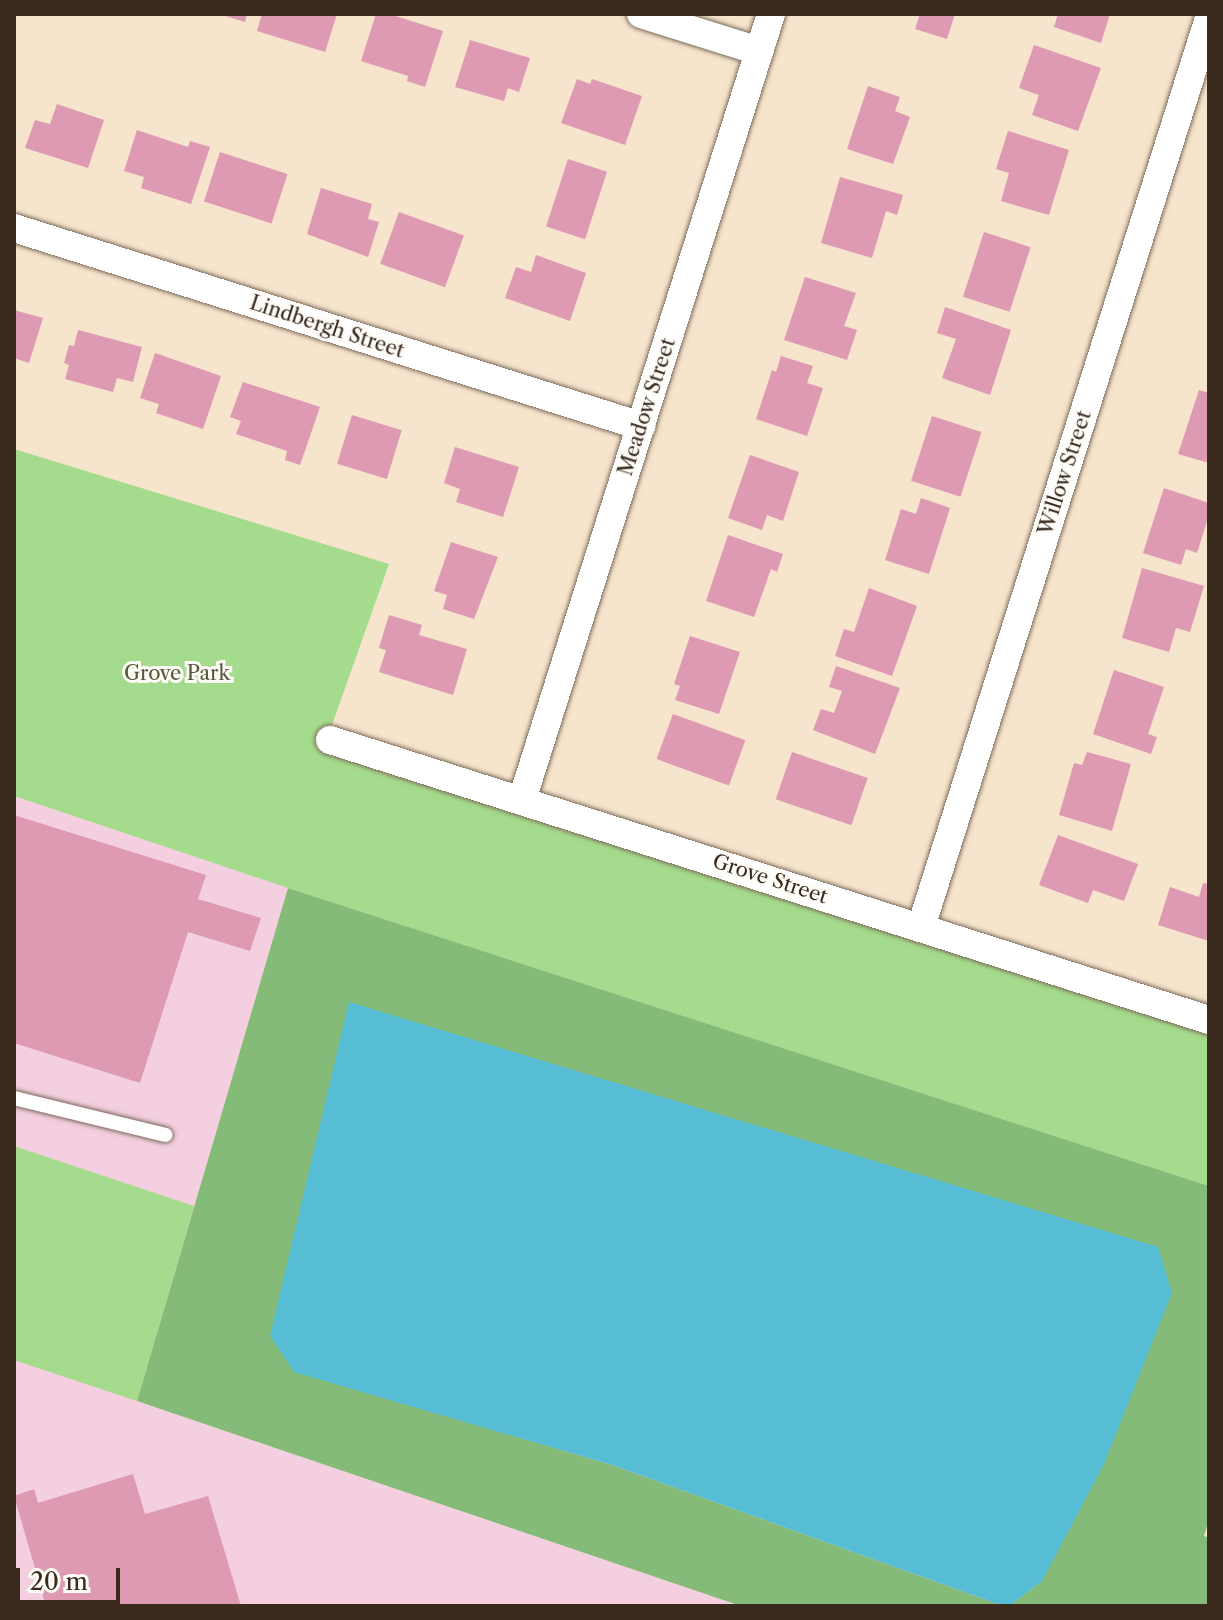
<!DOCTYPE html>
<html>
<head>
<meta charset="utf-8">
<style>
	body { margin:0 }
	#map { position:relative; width:1223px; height:1620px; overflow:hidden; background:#f6e4cc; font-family:"Libre Caslon Text",serif }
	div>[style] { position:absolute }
	.built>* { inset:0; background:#f3cfdf }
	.green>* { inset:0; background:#a5db8c }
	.forest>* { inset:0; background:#84bb78 }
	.water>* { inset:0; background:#57bdd5 }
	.building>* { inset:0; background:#dd9ab2; transform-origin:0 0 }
	.roads { filter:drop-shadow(0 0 2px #7c6b5b) drop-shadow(0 0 2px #7c6b5b) }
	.service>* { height:14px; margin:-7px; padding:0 7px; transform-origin:7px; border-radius:7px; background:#fff }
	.minor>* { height:28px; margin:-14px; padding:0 14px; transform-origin:14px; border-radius:14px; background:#fff }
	span { translate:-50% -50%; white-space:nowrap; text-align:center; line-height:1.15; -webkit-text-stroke:6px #fdfcf7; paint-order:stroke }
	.street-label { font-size:20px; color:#3b2a1e }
	.park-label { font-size:20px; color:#56563a }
	.frame { position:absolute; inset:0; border:16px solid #3b2a1e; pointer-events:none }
	.scale { position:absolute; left:16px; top:1568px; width:104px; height:36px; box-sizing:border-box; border:4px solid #3b2a1e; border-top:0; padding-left:10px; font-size:24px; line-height:28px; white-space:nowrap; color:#3b2a1e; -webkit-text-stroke:6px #fdfcf7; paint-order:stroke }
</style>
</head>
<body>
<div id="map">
	<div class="built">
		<i style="clip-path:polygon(14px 796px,288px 888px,137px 1401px,741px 1606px,14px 1606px)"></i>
	</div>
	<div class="green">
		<i style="clip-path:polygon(14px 449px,389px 564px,327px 739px,1209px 1020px,1209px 1186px,288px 888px,14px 796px)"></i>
		<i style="clip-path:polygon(14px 1146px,194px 1206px,137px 1401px,14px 1360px)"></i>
	</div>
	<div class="forest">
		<i style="clip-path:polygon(288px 888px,1209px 1186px,1209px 1519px,1204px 1536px,1209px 1538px,1209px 1606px,1009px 1606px,1042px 1581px,294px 1371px,612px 1465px,1003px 1606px,741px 1606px,137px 1401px)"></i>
	</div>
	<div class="water">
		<i style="clip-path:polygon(349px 1002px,1158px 1247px,1172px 1293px,1104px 1464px,1042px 1581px,1009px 1606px,1003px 1606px,612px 1465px,294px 1372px,270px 1336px)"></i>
	</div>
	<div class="building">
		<i style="clip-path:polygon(219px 14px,247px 14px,245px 22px)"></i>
		<i style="clip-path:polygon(262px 14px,337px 14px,325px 52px,257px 31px)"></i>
		<i style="clip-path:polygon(376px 14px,389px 14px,443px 31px,425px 87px,407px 81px,408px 76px,361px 61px)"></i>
		<i style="clip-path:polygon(920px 14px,955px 14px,947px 39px,915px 29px)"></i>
		<i style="clip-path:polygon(1058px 14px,1110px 14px,1101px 43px,1054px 27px)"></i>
		<i style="clip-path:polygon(470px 40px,530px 58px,519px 92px,508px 88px,504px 101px,455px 87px)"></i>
		<i style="clip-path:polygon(1034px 45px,1101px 68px,1078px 131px,1032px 115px,1039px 95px,1019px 88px)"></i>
		<i style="clip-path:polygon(577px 79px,590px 84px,592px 79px,642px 96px,625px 145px,561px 123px)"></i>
		<i style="clip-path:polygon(868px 86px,900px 97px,895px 111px,910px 117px,893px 164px,847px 149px)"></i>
		<i style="clip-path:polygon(57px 104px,104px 120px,88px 168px,25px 148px,35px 120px,50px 124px)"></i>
		<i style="clip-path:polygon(137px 130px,188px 147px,190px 141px,210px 147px,191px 204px,141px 188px,144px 177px,124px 171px)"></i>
		<i style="clip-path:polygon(1008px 131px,1069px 150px,1049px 215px,1001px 201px,1009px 173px,996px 169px)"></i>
		<i style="left:220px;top:152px;width:71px;height:52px;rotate:18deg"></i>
		<i style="left:568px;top:159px;width:41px;height:71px;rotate:18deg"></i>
		<i style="clip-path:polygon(840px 177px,903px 195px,897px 215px,886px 211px,872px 258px,821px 243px)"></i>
		<i style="clip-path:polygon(321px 188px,372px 204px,368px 219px,379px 222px,368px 257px,307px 234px)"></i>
		<i style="left:399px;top:212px;width:69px;height:55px;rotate:20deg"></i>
		<i style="left:984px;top:232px;width:49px;height:68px;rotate:18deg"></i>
		<i style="clip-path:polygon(536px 255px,586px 273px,570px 321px,505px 298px,516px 267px,531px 272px)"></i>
		<i style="clip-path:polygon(805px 277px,856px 293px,844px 326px,857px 330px,847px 360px,784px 340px)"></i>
		<i style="clip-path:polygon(945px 307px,1011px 330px,990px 395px,942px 378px,956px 339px,937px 333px)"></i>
		<i style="clip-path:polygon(14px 310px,43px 318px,29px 363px,14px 358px)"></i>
		<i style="clip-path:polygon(78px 330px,142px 347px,133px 382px,117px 378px,113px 392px,65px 379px,69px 365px,64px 363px,69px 345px,74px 346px)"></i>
		<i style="clip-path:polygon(155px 353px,221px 376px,203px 429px,156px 413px,159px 404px,140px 398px)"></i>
		<i style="clip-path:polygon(781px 356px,813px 366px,807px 383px,823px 388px,807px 436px,756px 419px,772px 370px,776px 372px)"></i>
		<i style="clip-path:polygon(243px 382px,320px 407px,300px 465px,285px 460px,287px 451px,236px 434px,241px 421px,230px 417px)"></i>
		<i style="clip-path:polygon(1199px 390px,1209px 393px,1209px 463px,1178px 454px)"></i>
		<i style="left:352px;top:415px;width:52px;height:51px;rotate:17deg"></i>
		<i style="left:932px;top:416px;width:52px;height:68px;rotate:18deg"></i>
		<i style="clip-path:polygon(455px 447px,519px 467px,503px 517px,456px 502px,460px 489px,444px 483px)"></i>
		<i style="clip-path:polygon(750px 455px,799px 472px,783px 521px,767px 515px,762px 530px,728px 518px)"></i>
		<i style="clip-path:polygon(1164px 488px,1209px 503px,1209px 515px,1197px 553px,1186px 549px,1181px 565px,1143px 553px)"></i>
		<i style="clip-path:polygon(921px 498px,950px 508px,929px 574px,885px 560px,901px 509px,916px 514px)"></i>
		<i style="clip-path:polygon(728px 535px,783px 554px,777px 572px,771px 569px,754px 617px,706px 601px)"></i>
		<i style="clip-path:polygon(451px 542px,498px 557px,474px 619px,443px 609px,447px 595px,434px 591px)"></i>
		<i style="clip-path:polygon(1142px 568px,1204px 586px,1190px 632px,1176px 628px,1169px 652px,1122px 638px)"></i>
		<i style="clip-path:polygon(869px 588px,917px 606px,892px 676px,835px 656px,844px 629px,854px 632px)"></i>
		<i style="clip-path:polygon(389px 615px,422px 625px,419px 635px,467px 649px,453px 695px,379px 672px,386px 650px,379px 648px)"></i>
		<i style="clip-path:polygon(690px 636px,740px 652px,719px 714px,675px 700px,680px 686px,674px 684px)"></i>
		<i style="clip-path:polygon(836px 666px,900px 688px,875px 754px,813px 730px,821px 709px,834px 713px,842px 691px,829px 687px)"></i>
		<i style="clip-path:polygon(1114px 670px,1164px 687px,1148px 734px,1157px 737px,1151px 754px,1093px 734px)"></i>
		<i style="left:673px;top:714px;width:77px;height:48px;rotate:20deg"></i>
		<i style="left:792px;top:752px;width:80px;height:50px;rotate:19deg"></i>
		<i style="clip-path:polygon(1087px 752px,1131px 764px,1112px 831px,1059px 815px,1074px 763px,1082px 765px)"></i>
		<i style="clip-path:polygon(14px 815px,206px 875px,198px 899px,261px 918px,250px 951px,188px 932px,140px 1083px,14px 1043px)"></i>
		<i style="clip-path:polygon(1058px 835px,1138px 864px,1124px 901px,1093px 890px,1088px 903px,1039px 885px)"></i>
		<i style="clip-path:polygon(1203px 883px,1209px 884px,1209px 941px,1158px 925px,1170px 887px,1199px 897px)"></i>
		<i style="clip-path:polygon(133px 1474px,145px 1514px,208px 1496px,241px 1606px,46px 1606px,14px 1496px,34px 1489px,38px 1503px)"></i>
	</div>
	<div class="roads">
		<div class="service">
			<i style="left:14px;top:1098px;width:156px;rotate:13.7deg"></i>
		</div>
		<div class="minor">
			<i style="left:641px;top:14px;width:124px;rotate:17.4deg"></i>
			<i style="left:14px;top:228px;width:658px;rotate:17.53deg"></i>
			<i style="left:330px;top:740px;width:923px;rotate:17.67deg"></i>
			<i style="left:522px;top:800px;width:824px;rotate:-72.42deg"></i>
			<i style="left:921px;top:927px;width:954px;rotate:-72.42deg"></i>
		</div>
	</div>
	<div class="street-label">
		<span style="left:327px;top:327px;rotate:18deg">Lindbergh Street</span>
		<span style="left:647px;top:407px;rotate:-72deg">Meadow Street</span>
		<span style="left:1065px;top:473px;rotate:-72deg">Willow Street</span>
		<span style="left:770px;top:879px;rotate:18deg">Grove Street</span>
	</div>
	<div class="park-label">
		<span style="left:177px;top:673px">Grove Park</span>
	</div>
	<div class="frame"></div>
	<div class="scale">20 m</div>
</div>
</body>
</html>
